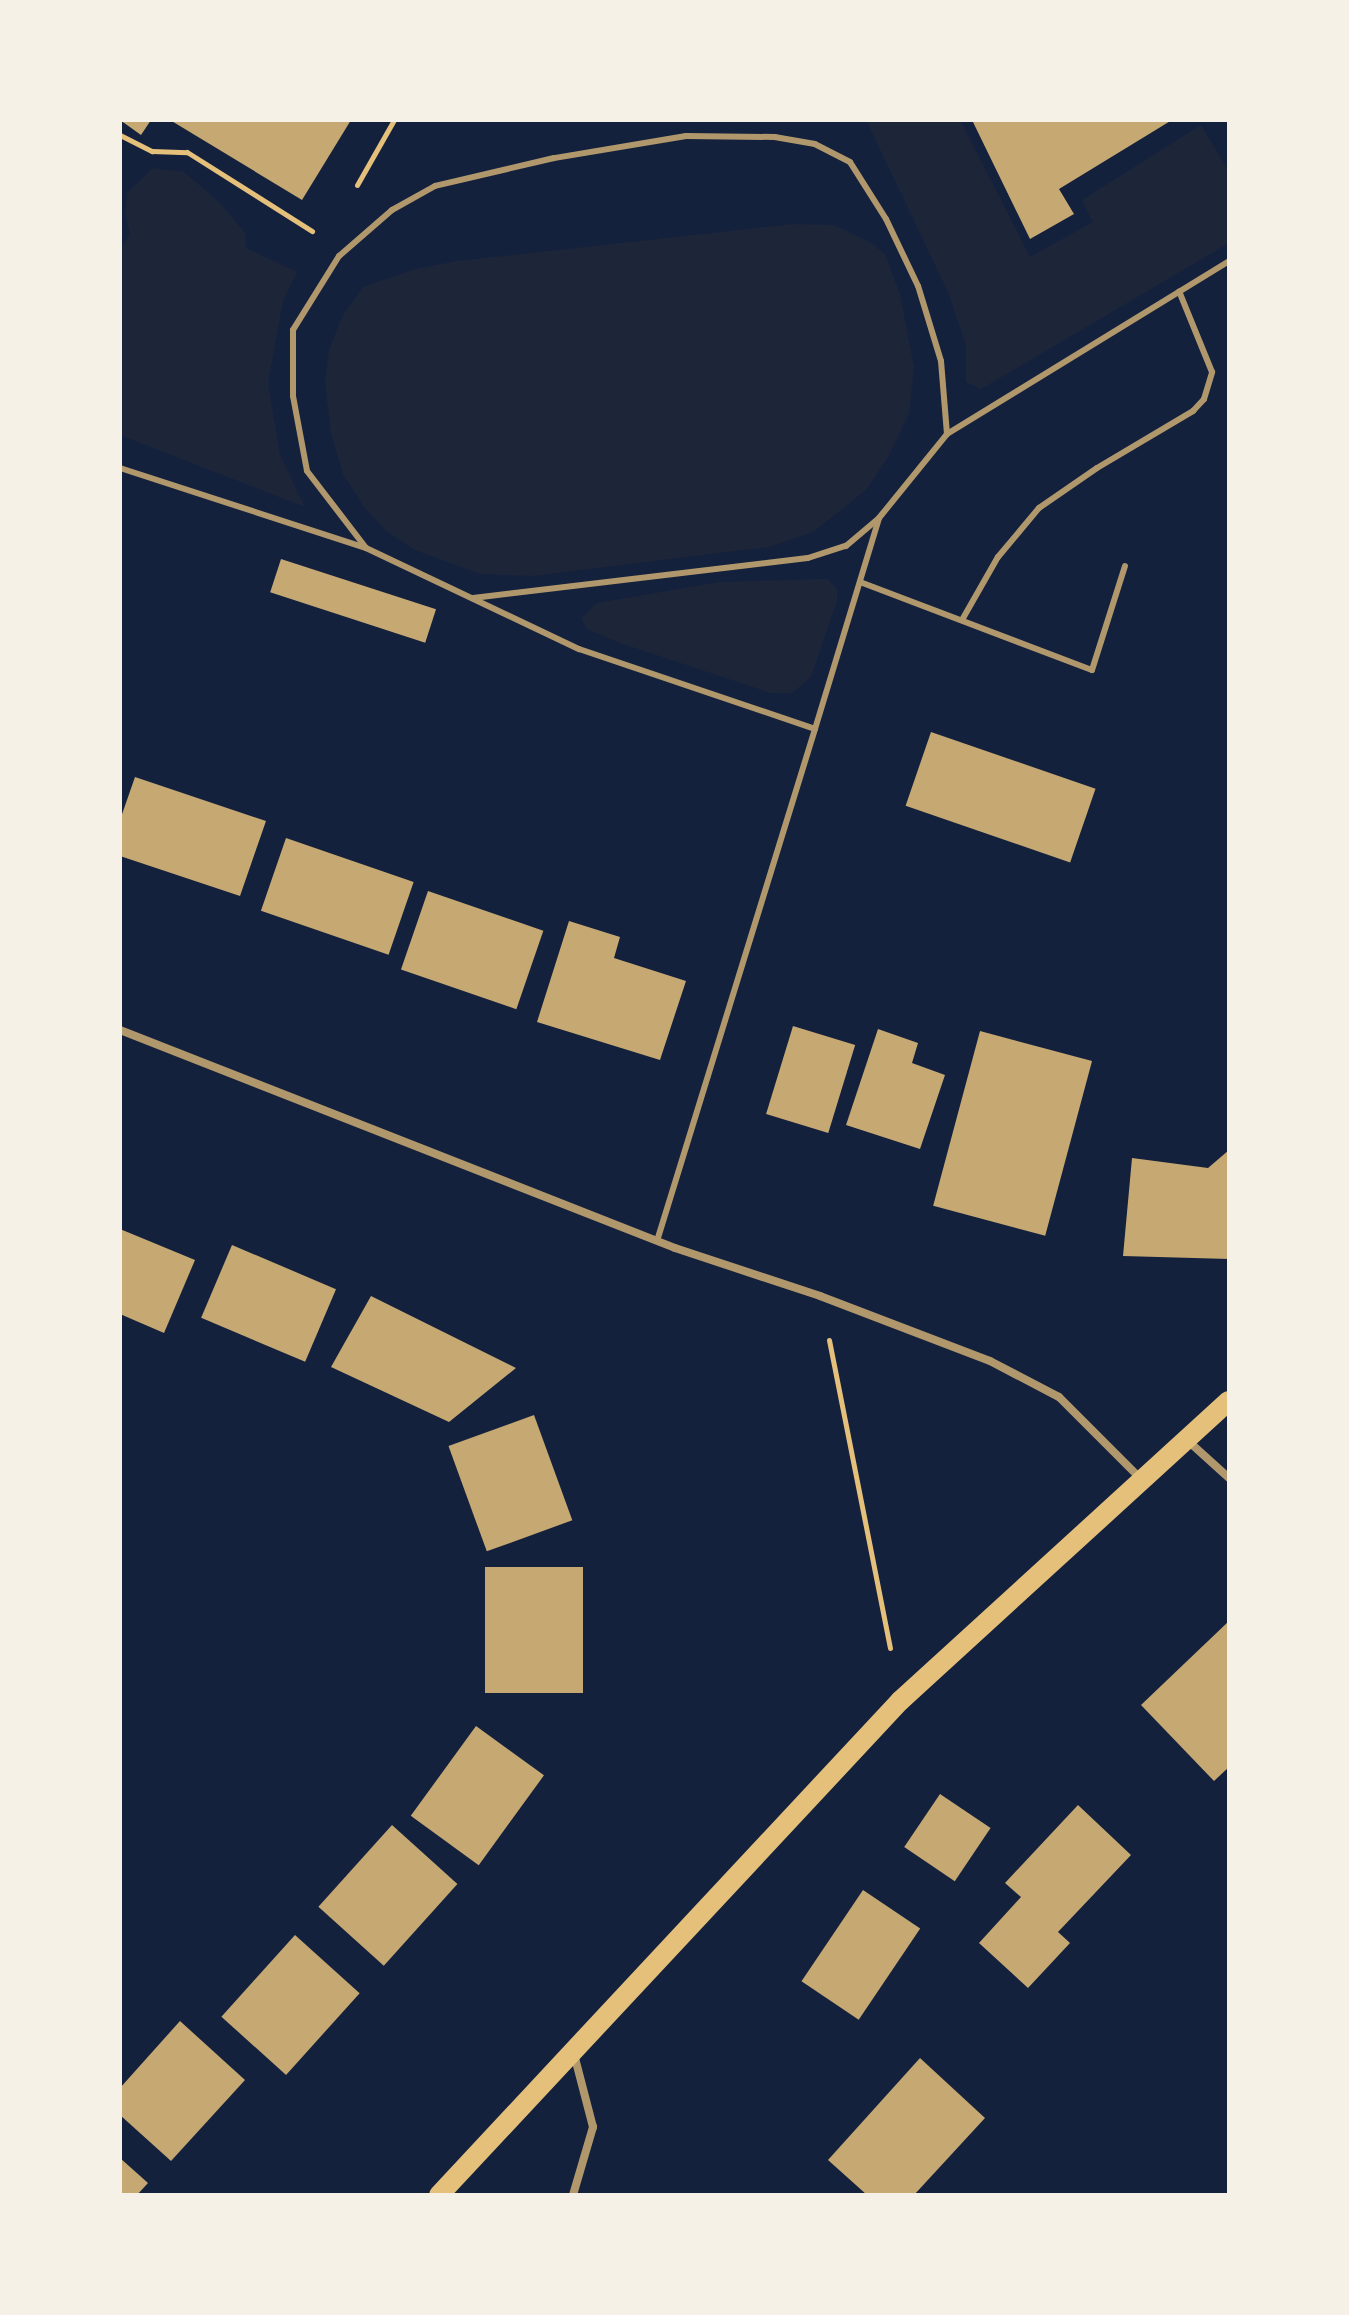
<!DOCTYPE html>
<html>
<head>
<meta charset="utf-8">
<style>
	body { margin:0 }
	#map { position:relative; width:1349px; height:2315px; overflow:hidden; background:#14213d; font-family:"Public Sans",sans-serif }
	div>[style] { position:absolute }
	.green>* { inset:0; background:#1d2539 }
	.building>* { inset:0; background:#c6a872; transform-origin:0 0 }
	.path>* { height:5px; margin:-2.5px; padding:0 2.5px; transform-origin:2.5px; border-radius:2.5px; background:#e5c07b }
	.service>* { height:6px; margin:-3px; padding:0 3px; transform-origin:3px; border-radius:3px; background:#b1986c }
	.minor>* { height:8px; margin:-4px; padding:0 4px; transform-origin:4px; border-radius:4px; background:#b1986c }
	.primary>* { height:20px; margin:-10px; padding:0 10px; transform-origin:10px; border-radius:10px; background:#e5c07b }
	span { translate:-50% -50%; white-space:nowrap; text-align:center; line-height:1.15; -webkit-text-stroke:6px #f6f1e7; paint-order:stroke }
	.frame { position:absolute; inset:0; border:122px solid #f6f1e7; pointer-events:none }
</style>
</head>
<body>
<div id="map">
	<div class="green">
		<i style="clip-path:polygon(866px 120px,960px 120px,1030px 257px,1093px 222px,1082px 200px,1201px 125px,1229px 172px,1229px 243px,981px 389px,966px 382px,966px 345px,948px 292px)"></i>
		<i style="clip-path:polygon(153px 168px,184px 172px,221px 204px,245px 233px,246px 248px,297px 272px,283px 301px,268px 383px,280px 455px,305px 507px,120px 435px,120px 250px,130px 234px,125px 213px,127px 193px)"></i>
		<i style="clip-path:polygon(794px 224px,834px 225px,870px 242px,885px 254px,900px 294px,914px 367px,909px 414px,888px 457px,866px 490px,813px 532px,769px 547px,531px 576px,480px 574px,415px 550px,386px 531px,365px 508px,343px 474px,331px 434px,325px 382px,329px 350px,343px 315px,363px 287px,415px 269px,457px 261px)"></i>
		<i style="clip-path:polygon(827px 579px,837px 589px,837px 601px,811px 677px,792px 693px,771px 693px,620px 643px,587px 629px,581px 618px,597px 603px,719px 582px)"></i>
	</div>
	<div class="building">
		<i style="clip-path:polygon(120px 120px,151px 120px,141px 135px)"></i>
		<i style="clip-path:polygon(170px 120px,351px 120px,302px 200px)"></i>
		<i style="clip-path:polygon(972px 120px,1172px 120px,1059px 189px,1074px 214px,1030px 239px)"></i>
		<i style="left:281px;top:559px;width:163px;height:35px;rotate:18deg"></i>
		<i style="left:931px;top:732px;width:174px;height:78px;rotate:19deg"></i>
		<i style="clip-path:polygon(135px 777px,266px 821px,240px 896px,120px 856px,120px 820px)"></i>
		<i style="left:286px;top:838px;width:135px;height:77px;rotate:19deg"></i>
		<i style="left:428px;top:891px;width:122px;height:83px;rotate:19deg"></i>
		<i style="clip-path:polygon(569px 921px,620px 937px,614px 958px,686px 981px,660px 1060px,537px 1022px)"></i>
		<i style="left:793px;top:1026px;width:65px;height:92px;rotate:17deg"></i>
		<i style="clip-path:polygon(878px 1029px,918px 1043px,912px 1063px,945px 1075px,920px 1149px,846px 1125px)"></i>
		<i style="left:980px;top:1031px;width:116px;height:181px;rotate:15deg"></i>
		<i style="clip-path:polygon(1229px 1150px,1229px 1259px,1123px 1256px,1132px 1158px,1208px 1168px)"></i>
		<i style="clip-path:polygon(120px 1229px,195px 1260px,164px 1333px,120px 1314px)"></i>
		<i style="left:232px;top:1245px;width:113px;height:79px;rotate:23deg"></i>
		<i style="clip-path:polygon(371px 1296px,516px 1368px,449px 1422px,331px 1367px)"></i>
		<i style="left:534px;top:1415px;width:112px;height:91px;rotate:70deg"></i>
		<i style="left:583px;top:1567px;width:126px;height:98px;rotate:90deg"></i>
		<i style="clip-path:polygon(1229px 1621px,1229px 1767px,1214px 1781px,1141px 1705px)"></i>
		<i style="left:476px;top:1726px;width:84px;height:111px;rotate:36deg"></i>
		<i style="left:940px;top:1794px;width:61px;height:64px;rotate:34deg"></i>
		<i style="clip-path:polygon(1078px 1805px,1131px 1855px,1058px 1932px,1070px 1943px,1028px 1988px,979px 1943px,1021px 1897px,1005px 1883px)"></i>
		<i style="left:392px;top:1825px;width:88px;height:110px;rotate:42deg"></i>
		<i style="left:863px;top:1890px;width:69px;height:110px;rotate:34deg"></i>
		<i style="left:295px;top:1935px;width:87px;height:110px;rotate:42deg"></i>
		<i style="clip-path:polygon(180px 2021px,245px 2080px,171px 2161px,120px 2115px,120px 2088px)"></i>
		<i style="clip-path:polygon(920px 2058px,985px 2118px,914px 2195px,867px 2195px,828px 2160px)"></i>
		<i style="clip-path:polygon(120px 2158px,148px 2183px,137px 2195px,120px 2195px)"></i>
	</div>
	<div class="path">
		<i style="left:120px;top:135px;width:36px;rotate:27deg"></i>
		<i style="left:152px;top:151px;width:35px;rotate:2deg"></i>
		<i style="left:187px;top:152px;width:148px;rotate:32.3deg"></i>
		<i style="left:357px;top:185px;width:75px;rotate:-60.4deg"></i>
		<i style="left:829px;top:1340px;width:314px;rotate:78.8deg"></i>
	</div>
	<div class="service">
		<i style="left:947px;top:434px;width:331px;rotate:-31.5deg"></i>
		<i style="left:120px;top:468px;width:259px;rotate:18deg"></i>
		<i style="left:860px;top:582px;width:248px;rotate:20.8deg"></i>
		<i style="left:1092px;top:670px;width:109px;rotate:-72.4deg"></i>
		<i style="left:473px;top:598px;width:337px;rotate:-6.8deg"></i>
		<i style="left:808px;top:558px;width:40px;rotate:-18deg"></i>
		<i style="left:846px;top:546px;width:43px;rotate:-40.3deg"></i>
		<i style="left:962px;top:620px;width:73px;rotate:-60.3deg"></i>
		<i style="left:998px;top:557px;width:64px;rotate:-50.1deg"></i>
		<i style="left:1039px;top:508px;width:70px;rotate:-34.6deg"></i>
		<i style="left:1097px;top:468px;width:112px;rotate:-30.7deg"></i>
		<i style="left:1193px;top:411px;width:16px;rotate:-47deg"></i>
		<i style="left:1204px;top:399px;width:28px;rotate:-73deg"></i>
		<i style="left:1212px;top:372px;width:87px;rotate:-112.2deg"></i>
		<i style="left:657px;top:1241px;width:536px;rotate:-72.85deg"></i>
		<i style="left:815px;top:729px;width:220px;rotate:-73.1deg"></i>
		<i style="left:879px;top:518px;width:108px;rotate:-51deg"></i>
		<i style="left:947px;top:434px;width:73px;rotate:-94.7deg"></i>
		<i style="left:941px;top:361px;width:78px;rotate:-107deg"></i>
		<i style="left:918px;top:286px;width:74px;rotate:-115.5deg"></i>
		<i style="left:886px;top:219px;width:67px;rotate:-122.3deg"></i>
		<i style="left:850px;top:162px;width:39px;rotate:-153deg"></i>
		<i style="left:815px;top:144px;width:41px;rotate:-170.1deg"></i>
		<i style="left:775px;top:137px;width:89px;rotate:-179.4deg"></i>
		<i style="left:686px;top:136px;width:134px;rotate:170.5deg"></i>
		<i style="left:554px;top:158px;width:122px;rotate:166.8deg"></i>
		<i style="left:435px;top:186px;width:49px;rotate:150.8deg"></i>
		<i style="left:392px;top:210px;width:70px;rotate:139deg"></i>
		<i style="left:339px;top:256px;width:87px;rotate:121.9deg"></i>
		<i style="left:293px;top:330px;width:66px;rotate:90deg"></i>
		<i style="left:293px;top:396px;width:76px;rotate:79.4deg"></i>
		<i style="left:307px;top:471px;width:97px;rotate:52.5deg"></i>
		<i style="left:366px;top:548px;width:236px;rotate:25.4deg"></i>
		<i style="left:579px;top:649px;width:249px;rotate:18.7deg"></i>
	</div>
	<div class="minor">
		<i style="left:120px;top:1030px;width:596px;rotate:21.44deg"></i>
		<i style="left:675px;top:1248px;width:153px;rotate:18.3deg"></i>
		<i style="left:820px;top:1296px;width:182px;rotate:20.9deg"></i>
		<i style="left:990px;top:1361px;width:78px;rotate:27.6deg"></i>
		<i style="left:1059px;top:1397px;width:117px;rotate:45deg"></i>
		<i style="left:1187px;top:1440px;width:57px;rotate:42.1deg"></i>
		<i style="left:573px;top:2195px;width:71px;rotate:-73.6deg"></i>
		<i style="left:593px;top:2127px;width:75px;rotate:-104.6deg"></i>
	</div>
	<div class="primary">
		<i style="left:439px;top:2195px;width:676px;rotate:-46.98deg"></i>
		<i style="left:900px;top:1701px;width:445px;rotate:-42.4deg"></i>
	</div>
	<div class="frame"></div>
</div>
</body>
</html>
